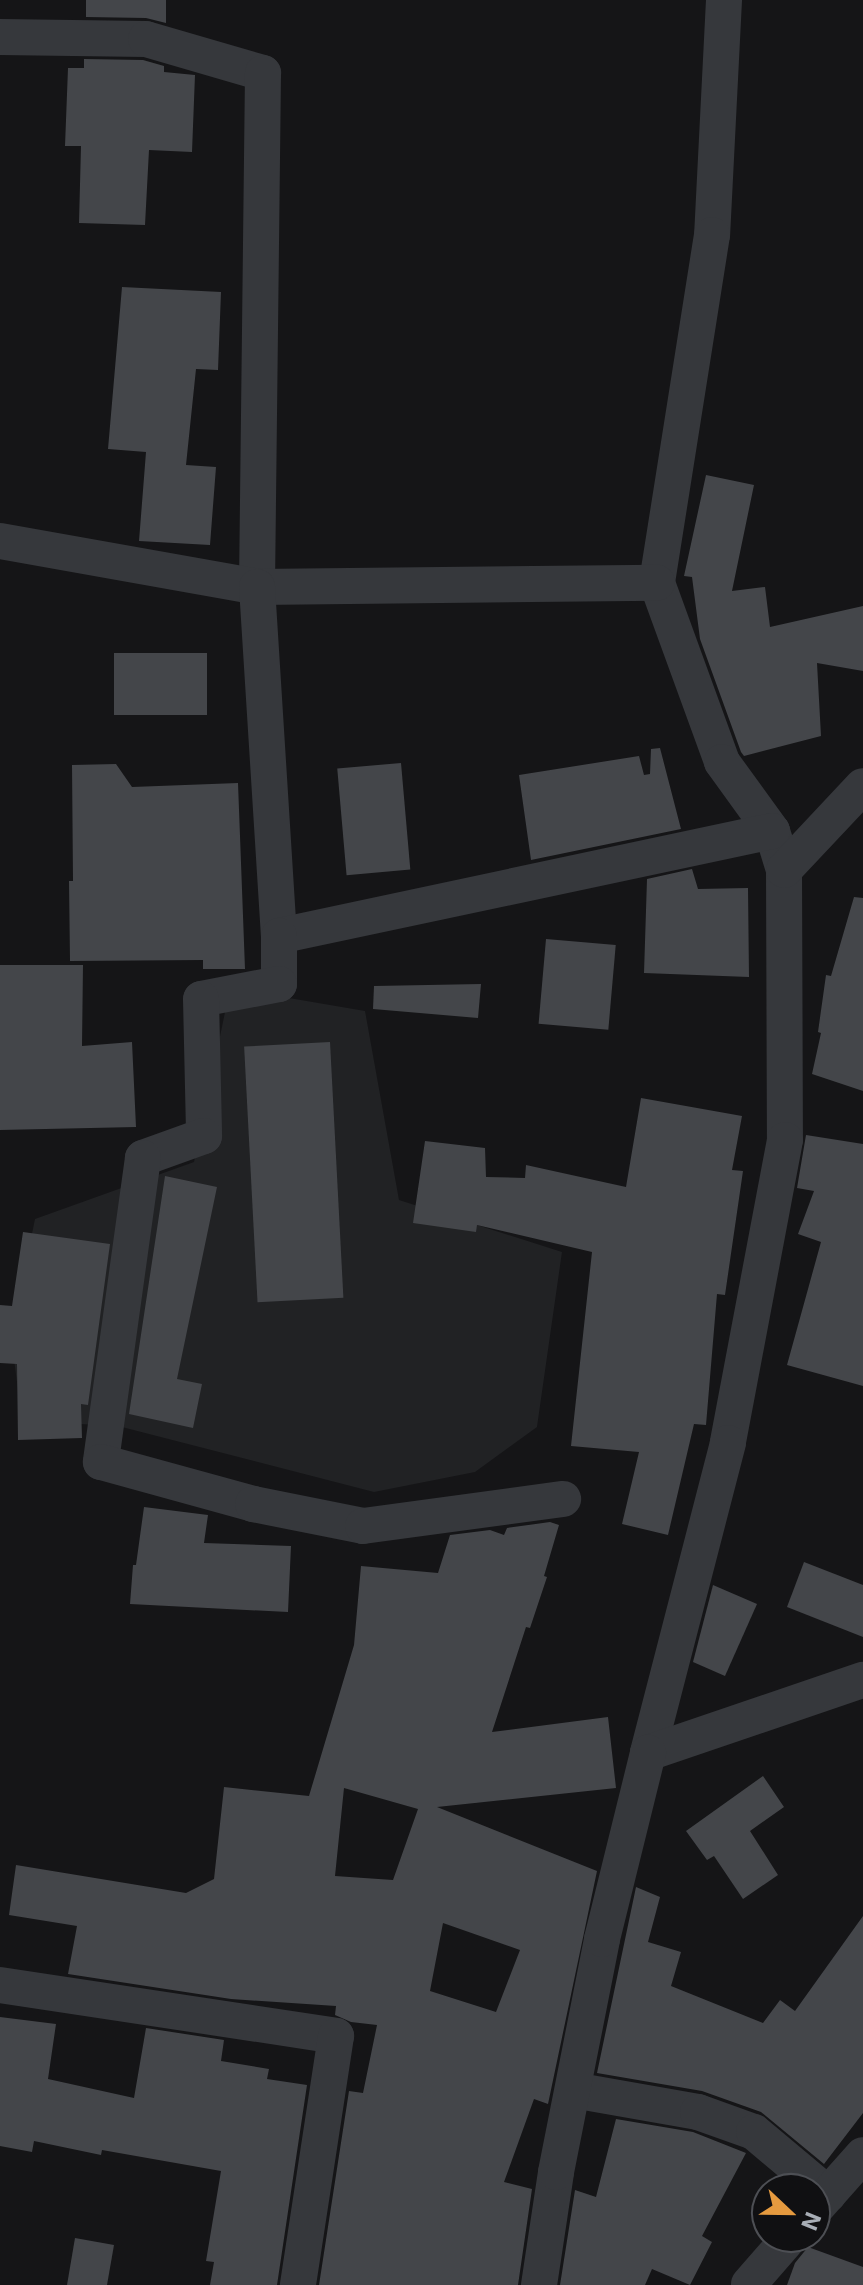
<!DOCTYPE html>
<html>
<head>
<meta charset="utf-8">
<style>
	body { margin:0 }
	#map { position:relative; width:863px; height:2285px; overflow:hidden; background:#151517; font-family:Inter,sans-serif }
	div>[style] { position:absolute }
	.built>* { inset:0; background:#212224 }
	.building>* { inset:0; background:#44464a; transform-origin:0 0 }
	.minor>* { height:36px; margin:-18px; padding:0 18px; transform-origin:18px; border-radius:18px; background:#36383c }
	span { translate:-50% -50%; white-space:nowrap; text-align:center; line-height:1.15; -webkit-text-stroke:6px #101012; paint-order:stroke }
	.north { position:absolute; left:751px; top:2173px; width:80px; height:80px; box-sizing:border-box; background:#101012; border:2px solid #4d4f54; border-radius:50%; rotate:112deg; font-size:22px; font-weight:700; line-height:32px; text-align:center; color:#a8aeb6 }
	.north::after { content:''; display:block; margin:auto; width:28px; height:36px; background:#e59a3f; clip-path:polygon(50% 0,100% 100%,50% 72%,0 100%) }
</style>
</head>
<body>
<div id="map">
	<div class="built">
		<i style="clip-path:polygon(230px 988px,365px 1011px,399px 1200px,562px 1252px,537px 1427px,475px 1472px,374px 1492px,118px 1426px,22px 1421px,11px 1336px,35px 1219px,194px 1162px)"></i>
	</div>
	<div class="building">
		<i style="clip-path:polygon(86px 0,166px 0,166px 23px,146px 18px,86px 17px)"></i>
		<i style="clip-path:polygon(84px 59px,143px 60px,164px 66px,164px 72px,195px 75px,192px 152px,149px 150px,145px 225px,79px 223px,81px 146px,65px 146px,68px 68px,84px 68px)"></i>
		<i style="clip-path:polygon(122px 287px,221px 292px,218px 370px,196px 369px,186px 465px,216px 467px,210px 545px,139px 541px,146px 452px,108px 449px)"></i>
		<i style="clip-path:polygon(706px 475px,754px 485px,732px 591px,765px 587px,770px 627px,863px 606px,863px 671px,817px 663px,821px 736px,744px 756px,741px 752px,700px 639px,692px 577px,684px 576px)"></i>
		<i style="left:207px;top:653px;width:62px;height:93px;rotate:90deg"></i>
		<i style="clip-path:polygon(660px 748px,681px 829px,531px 860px,519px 775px,639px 756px,644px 775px,650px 774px,651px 749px)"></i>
		<i style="left:401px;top:763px;width:107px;height:64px;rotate:85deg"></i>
		<i style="clip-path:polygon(116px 764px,132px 787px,238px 783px,245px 969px,203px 969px,203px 960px,70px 961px,69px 881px,73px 881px,72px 765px)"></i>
		<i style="clip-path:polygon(692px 869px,698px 889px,748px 888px,749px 977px,644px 973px,647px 879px)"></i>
		<i style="clip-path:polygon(854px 897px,863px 898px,863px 1091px,812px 1074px,821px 1033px,818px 1032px,826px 975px,831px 976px)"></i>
		<i style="left:546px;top:939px;width:70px;height:85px;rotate:5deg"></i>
		<i style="clip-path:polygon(0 965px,83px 965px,82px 1046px,132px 1042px,136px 1127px,0 1130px)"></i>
		<i style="clip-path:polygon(481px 984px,478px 1018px,373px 1009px,374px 986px)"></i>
		<i style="left:330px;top:1042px;width:256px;height:86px;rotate:87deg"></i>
		<i style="clip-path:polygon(641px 1098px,742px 1116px,732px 1170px,743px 1171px,725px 1295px,717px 1294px,706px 1425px,694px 1424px,668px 1535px,622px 1524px,639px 1452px,571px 1446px,592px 1252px,477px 1225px,476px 1232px,413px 1223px,425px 1141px,485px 1148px,486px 1177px,525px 1178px,526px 1165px,626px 1187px)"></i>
		<i style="clip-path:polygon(806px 1135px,863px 1144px,863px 1386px,787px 1365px,821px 1242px,798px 1234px,814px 1191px,797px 1188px)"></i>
		<i style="clip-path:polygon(165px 1176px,217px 1187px,177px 1379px,202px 1384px,193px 1428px,129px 1414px)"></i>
		<i style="clip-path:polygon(23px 1232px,110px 1244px,88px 1405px,81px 1404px,82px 1438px,18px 1440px,17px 1364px,0 1363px,0 1305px,12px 1306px)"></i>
		<i style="clip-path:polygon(144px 1507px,208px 1515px,204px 1543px,291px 1546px,288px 1612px,130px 1604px,133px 1565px,136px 1565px)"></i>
		<i style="clip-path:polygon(evenodd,550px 1522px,559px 1525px,544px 1576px,547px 1577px,530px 1628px,526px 1627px,492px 1732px,608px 1717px,616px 1788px,437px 1807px,597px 1871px,548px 2104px,534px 2099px,504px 2182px,532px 2189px,518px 2285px,319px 2285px,349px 2091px,363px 2093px,377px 2025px,351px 2022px,335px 2015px,336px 2006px,231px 1999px,68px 1974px,77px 1926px,9px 1915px,16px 1865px,186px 1893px,214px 1879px,224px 1787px,309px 1796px,354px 1645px,361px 1566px,438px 1573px,450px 1535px,490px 1530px,504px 1535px,507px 1528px,550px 1522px,344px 1788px,418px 1809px,393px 1880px,335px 1876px,344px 1788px,550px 1522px,443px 1923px,520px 1950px,496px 2012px,430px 1991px,443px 1923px)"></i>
		<i style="clip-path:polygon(804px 1562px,863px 1585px,863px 1637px,787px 1607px)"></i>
		<i style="clip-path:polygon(713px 1585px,757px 1604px,725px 1676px,693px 1662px)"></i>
		<i style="clip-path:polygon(763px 1776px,784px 1807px,750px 1831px,778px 1875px,743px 1899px,714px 1856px,707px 1860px,686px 1831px)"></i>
		<i style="clip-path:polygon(636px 1887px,660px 1897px,648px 1942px,681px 1952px,671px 1986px,763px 2023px,780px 2000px,795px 2011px,863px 1916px,863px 2113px,824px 2164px,761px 2112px,702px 2091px,597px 2073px)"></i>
		<i style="clip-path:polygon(0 2017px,56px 2024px,48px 2079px,134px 2098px,146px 2028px,224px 2040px,221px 2061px,269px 2069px,267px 2079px,307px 2085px,277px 2285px,210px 2285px,214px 2262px,206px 2261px,221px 2171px,102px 2150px,101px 2155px,34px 2141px,32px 2152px,0 2146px)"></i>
		<i style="clip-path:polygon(616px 2119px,693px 2132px,746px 2153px,702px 2236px,712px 2242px,690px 2285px,652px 2269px,645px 2285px,560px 2285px,575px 2190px,596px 2197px)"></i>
		<i style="clip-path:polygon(75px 2238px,114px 2245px,107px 2285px,67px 2285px)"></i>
		<i style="clip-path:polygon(808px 2247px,863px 2267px,863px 2285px,787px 2285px,795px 2263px)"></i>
	</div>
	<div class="minor">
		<i style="left:724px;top:0;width:235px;rotate:92.9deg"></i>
		<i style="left:712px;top:235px;width:352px;rotate:99deg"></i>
		<i style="left:657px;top:583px;width:190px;rotate:70deg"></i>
		<i style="left:722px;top:762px;width:85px;rotate:54.1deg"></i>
		<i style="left:772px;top:831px;width:41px;rotate:72.9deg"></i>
		<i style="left:784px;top:870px;width:270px;rotate:89.8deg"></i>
		<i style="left:785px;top:1140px;width:308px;rotate:100.7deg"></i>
		<i style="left:728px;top:1443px;width:320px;rotate:104.5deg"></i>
		<i style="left:648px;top:1753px;width:227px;rotate:-18.8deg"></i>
		<i style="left:0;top:37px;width:146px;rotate:0.8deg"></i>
		<i style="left:146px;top:39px;width:122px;rotate:16.2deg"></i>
		<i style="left:263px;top:73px;width:514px;rotate:90.67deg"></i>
		<i style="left:257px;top:587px;width:400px;rotate:-0.6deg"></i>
		<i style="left:0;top:541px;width:261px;rotate:10.1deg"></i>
		<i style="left:257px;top:587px;width:350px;rotate:86.4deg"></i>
		<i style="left:279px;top:936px;width:504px;rotate:-12.02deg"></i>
		<i style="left:784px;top:870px;width:115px;rotate:-46.8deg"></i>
		<i style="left:279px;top:936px;width:48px;rotate:90deg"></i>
		<i style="left:279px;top:984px;width:79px;rotate:169.1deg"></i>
		<i style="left:201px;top:999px;width:137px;rotate:88.7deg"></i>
		<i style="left:204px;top:1136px;width:65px;rotate:160.2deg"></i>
		<i style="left:143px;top:1158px;width:307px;rotate:97.9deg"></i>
		<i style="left:101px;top:1462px;width:158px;rotate:15.4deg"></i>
		<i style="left:253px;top:1504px;width:112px;rotate:11.3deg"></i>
		<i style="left:363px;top:1526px;width:202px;rotate:-7.7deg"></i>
		<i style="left:0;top:1985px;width:340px;rotate:8.6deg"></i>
		<i style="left:336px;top:2036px;width:252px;rotate:98.7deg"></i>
		<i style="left:573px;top:2090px;width:127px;rotate:10deg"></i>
		<i style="left:698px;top:2112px;width:59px;rotate:19.7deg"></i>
		<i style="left:754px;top:2132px;width:97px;rotate:40deg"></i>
		<i style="left:815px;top:2209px;width:72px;rotate:-48.4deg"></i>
		<i style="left:749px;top:2284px;width:62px;rotate:-48.9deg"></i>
		<i style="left:539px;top:2285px;width:114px;rotate:-81.4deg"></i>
		<i style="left:556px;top:2172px;width:237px;rotate:-78.8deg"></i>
		<i style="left:602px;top:1939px;width:192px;rotate:-76.1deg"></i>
	</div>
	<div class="north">N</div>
</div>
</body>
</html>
